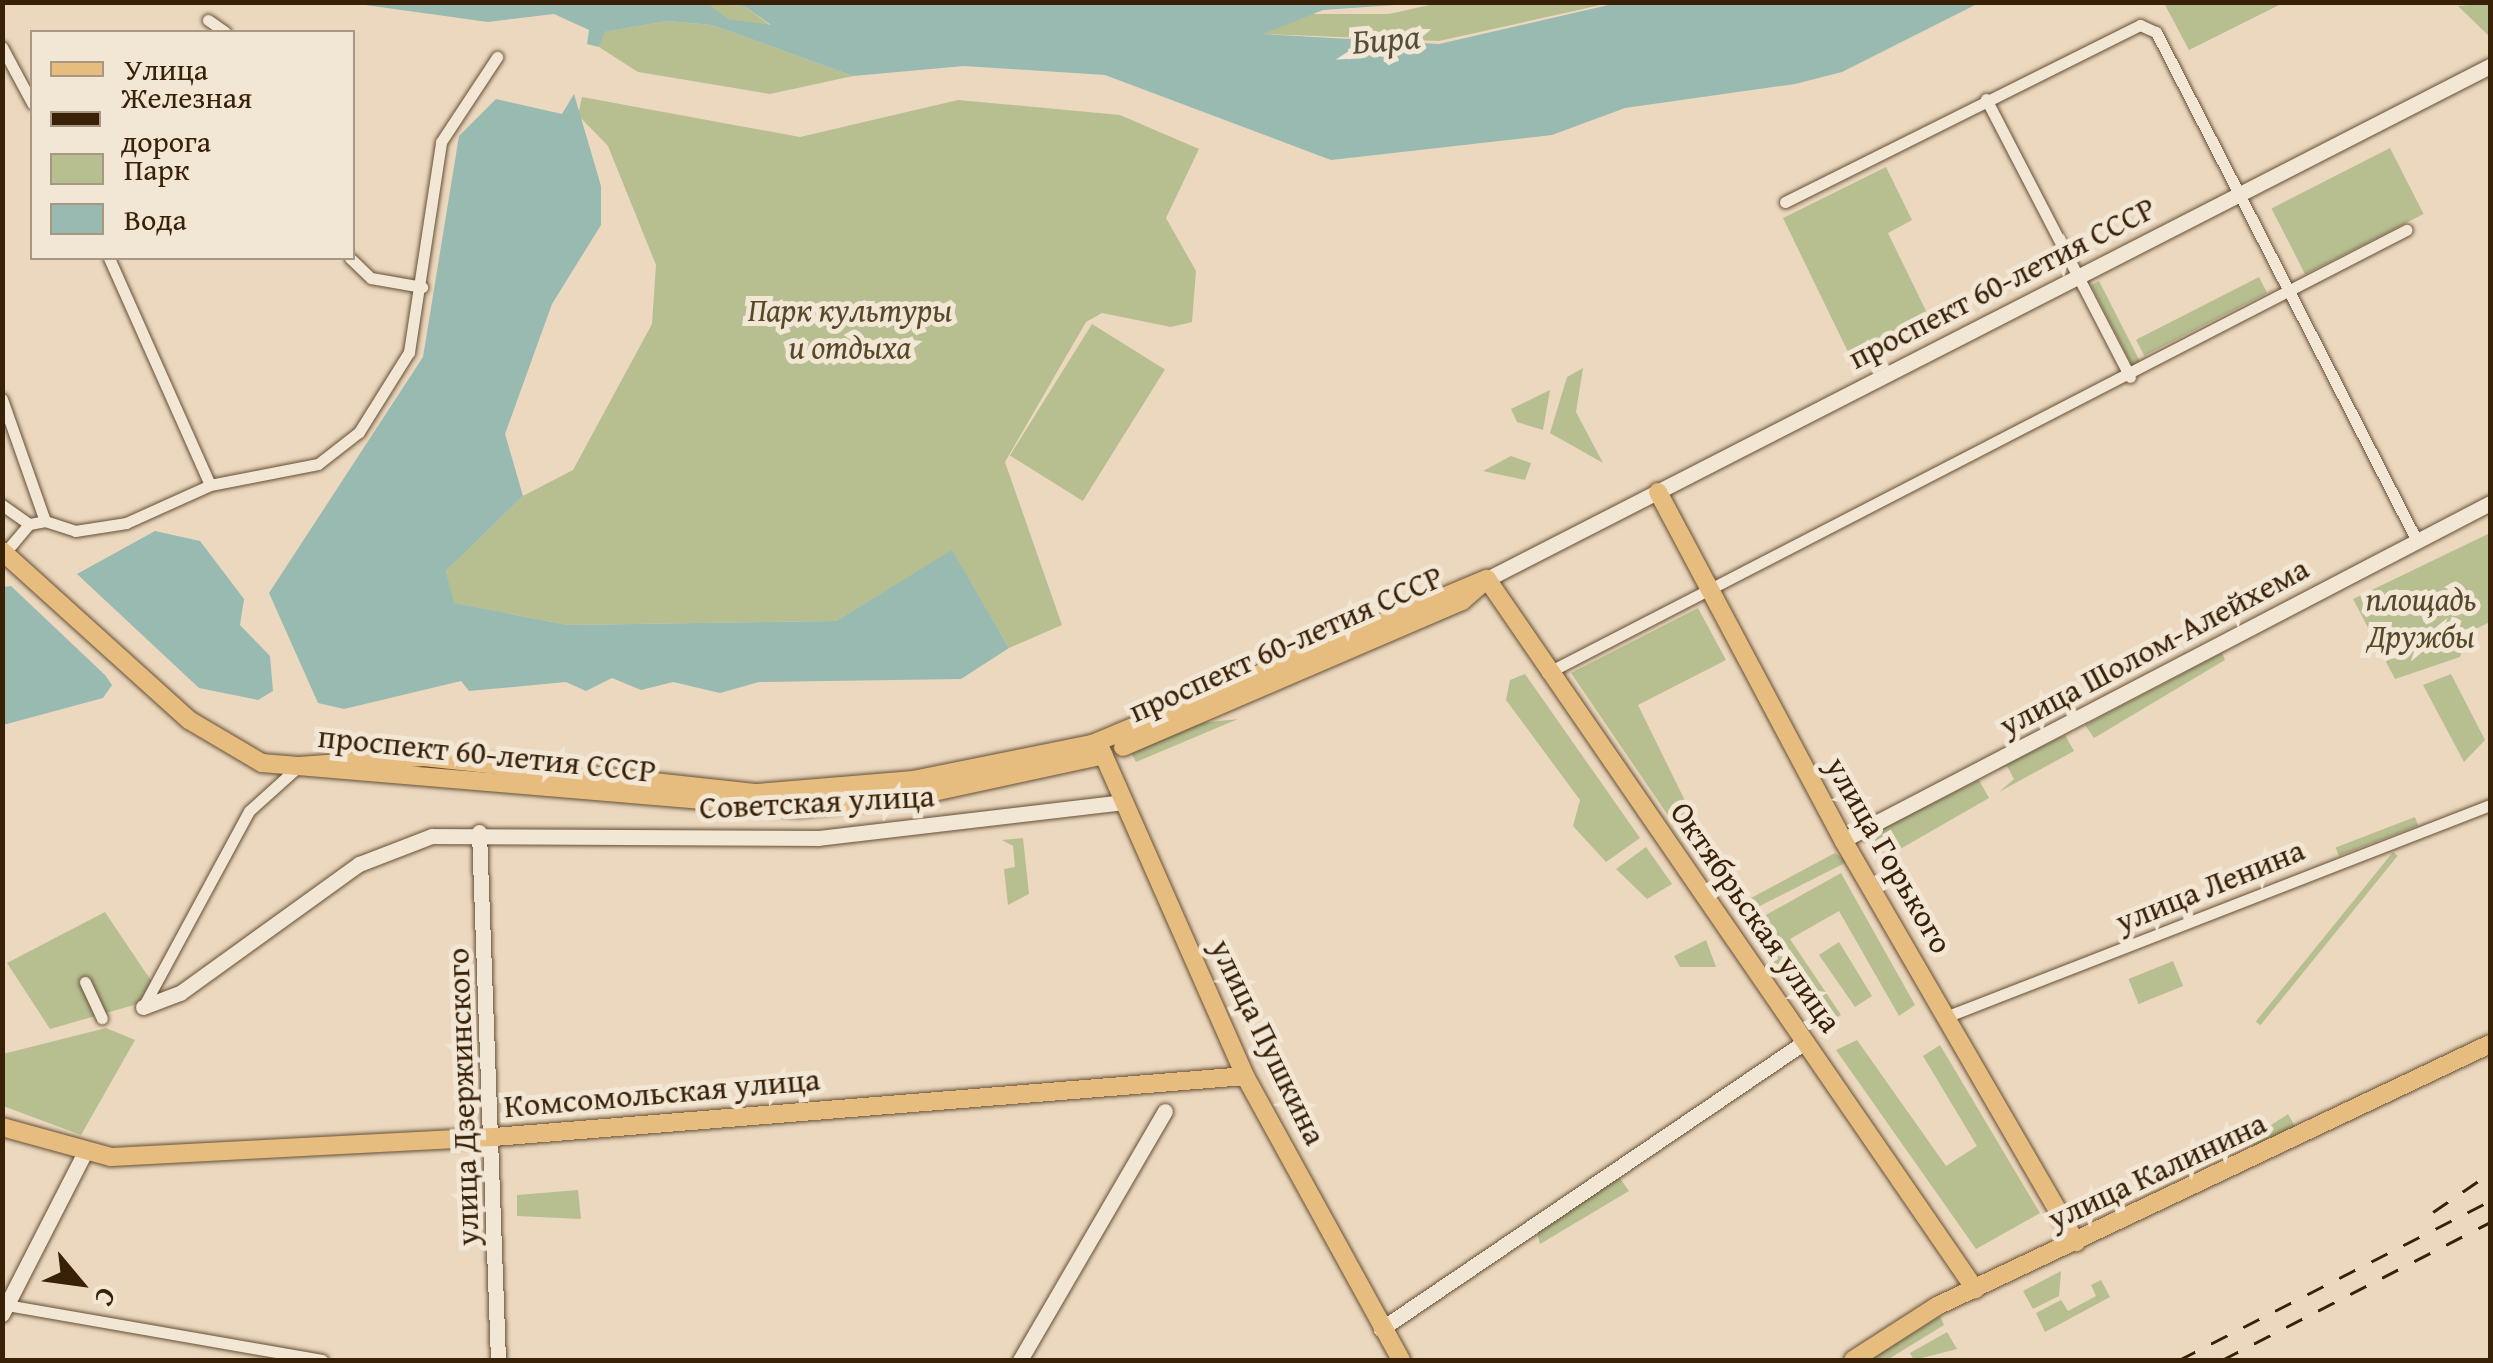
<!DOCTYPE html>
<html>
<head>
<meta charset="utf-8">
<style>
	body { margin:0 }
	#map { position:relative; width:2493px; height:1363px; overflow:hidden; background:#ebd8be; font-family:"Gentium Book Plus",serif }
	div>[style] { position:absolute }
	.green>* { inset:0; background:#b7bf91; transform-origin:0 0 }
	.water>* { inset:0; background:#98bab1 }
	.roads { filter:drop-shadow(0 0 2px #654f35) drop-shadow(0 0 2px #654f35) }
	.street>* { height:11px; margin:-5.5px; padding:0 5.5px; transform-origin:5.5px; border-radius:5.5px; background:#f2e6d5 }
	.secondary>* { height:15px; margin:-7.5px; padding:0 7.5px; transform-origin:7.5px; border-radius:7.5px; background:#f2e6d5 }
	.primary>* { height:18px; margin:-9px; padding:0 9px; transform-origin:9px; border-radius:9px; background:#e6bc7f }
	.rail>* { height:2.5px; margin-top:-1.25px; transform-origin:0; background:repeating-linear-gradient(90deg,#382107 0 18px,transparent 0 36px) }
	span { translate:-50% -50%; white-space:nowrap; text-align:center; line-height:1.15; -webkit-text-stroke:10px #f2e6d5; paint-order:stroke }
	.street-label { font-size:32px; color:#382107 }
	.park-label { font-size:32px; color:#58482a; font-style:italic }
	.water-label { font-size:35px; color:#554f3a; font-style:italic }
	.frame { position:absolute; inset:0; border:5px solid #382107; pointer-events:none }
	.legend { position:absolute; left:30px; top:30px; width:325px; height:230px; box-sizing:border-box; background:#f2e6d5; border:2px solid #a89783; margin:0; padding:12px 18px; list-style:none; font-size:30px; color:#382107 }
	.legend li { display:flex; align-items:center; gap:20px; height:50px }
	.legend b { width:50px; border:2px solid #a89783 }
	.north { position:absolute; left:30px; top:1233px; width:100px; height:100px; -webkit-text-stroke:8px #f2e6d5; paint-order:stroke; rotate:119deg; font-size:28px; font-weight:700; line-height:40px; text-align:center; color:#382107 }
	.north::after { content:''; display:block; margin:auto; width:35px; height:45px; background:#382107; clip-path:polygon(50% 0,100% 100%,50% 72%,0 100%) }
</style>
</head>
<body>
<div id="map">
	<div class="green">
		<i style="clip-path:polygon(1443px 2px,1610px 3px,1439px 41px,1263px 34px,1308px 14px,1389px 14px)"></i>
		<i style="clip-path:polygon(705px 3px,744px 6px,771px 26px,727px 19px)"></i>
		<i style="clip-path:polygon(2164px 3px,2283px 3px,2189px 50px)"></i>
		<i style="clip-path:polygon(2490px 3px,2490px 37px,2458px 6px)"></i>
		<i style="clip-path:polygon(667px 21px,712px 25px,853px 76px,770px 94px,638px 72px,599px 47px,604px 32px)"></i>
		<i style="clip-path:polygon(582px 97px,800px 137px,958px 100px,1120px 115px,1199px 149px,1166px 218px,1196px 271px,1192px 322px,1171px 327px,1102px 313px,1086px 322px,1005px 462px,1062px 625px,1009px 648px,952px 551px,836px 621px,568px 625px,453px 603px,446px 571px,523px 496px,573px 470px,652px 324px,656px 265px,608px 146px,578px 115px)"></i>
		<i style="left:2390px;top:148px;width:74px;height:133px;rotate:63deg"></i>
		<i style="clip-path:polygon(1886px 167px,1912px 220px,1888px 233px,1929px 317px,1850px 356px,1783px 218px)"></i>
		<i style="left:2259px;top:277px;width:18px;height:138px;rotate:63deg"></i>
		<i style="left:2099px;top:281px;width:91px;height:9px;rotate:63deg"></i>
		<i style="left:1092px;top:324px;width:86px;height:155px;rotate:32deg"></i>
		<i style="clip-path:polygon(1583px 368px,1576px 412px,1603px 463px,1550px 433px,1567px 377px)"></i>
		<i style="clip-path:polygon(1550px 390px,1543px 430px,1517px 422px,1511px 409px)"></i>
		<i style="clip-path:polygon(1511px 456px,1531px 463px,1525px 480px,1483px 471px)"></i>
		<i style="clip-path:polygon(2490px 533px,2490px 622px,2467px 633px,2460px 657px,2395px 679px,2353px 599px)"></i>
		<i style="clip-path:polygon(1698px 608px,1726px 660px,1638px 705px,1720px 872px,1710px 877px,1571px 673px)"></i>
		<i style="clip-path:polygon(2222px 653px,2225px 660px,2094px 738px,2085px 725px)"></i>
		<i style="clip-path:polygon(1525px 674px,1640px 838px,1606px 862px,1573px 826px,1580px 800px,1506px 700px,1510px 680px)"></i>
		<i style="clip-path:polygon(2451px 674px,2485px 740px,2464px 762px,2423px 685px)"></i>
		<i style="clip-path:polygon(1238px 719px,1136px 762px,1130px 751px,1200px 723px)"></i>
		<i style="clip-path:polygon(2065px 735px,2074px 751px,1999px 792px,2014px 779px,2007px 766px,1989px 773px)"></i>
		<i style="clip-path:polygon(1979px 780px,1989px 798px,1881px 860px,1866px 836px)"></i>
		<i style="left:2415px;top:817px;width:9px;height:85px;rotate:69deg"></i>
		<i style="clip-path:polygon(1023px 838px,1029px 894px,1008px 905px,1004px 869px,1015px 867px,1013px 846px,1002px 840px)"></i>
		<i style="clip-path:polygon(1646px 847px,1672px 884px,1647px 899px,1616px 869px)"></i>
		<i style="left:2393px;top:852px;width:6px;height:218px;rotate:39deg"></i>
		<i style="clip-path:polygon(1835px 853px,1847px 862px,1744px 914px,1736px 906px)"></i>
		<i style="clip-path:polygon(1841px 873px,1915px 1005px,1899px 1016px,1839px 911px,1790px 939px,1841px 1015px,1834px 1019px,1826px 1008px,1812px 1017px,1748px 925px)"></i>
		<i style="clip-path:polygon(105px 912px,162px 997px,50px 1029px,7px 963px)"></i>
		<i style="clip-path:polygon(1706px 940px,1716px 967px,1680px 967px,1674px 956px)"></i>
		<i style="clip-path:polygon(1839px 942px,1872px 996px,1855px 1007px,1819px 955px)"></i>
		<i style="left:2173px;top:961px;width:27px;height:48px;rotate:68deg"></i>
		<i style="clip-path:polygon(106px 1028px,135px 1040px,81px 1135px,3px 1106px,3px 1054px)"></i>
		<i style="clip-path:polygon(1857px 1040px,1946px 1166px,1977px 1146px,1923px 1056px,1940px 1045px,2040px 1213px,1976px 1249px,1836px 1050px)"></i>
		<i style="clip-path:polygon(2288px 1114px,2296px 1128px,2257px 1148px,2248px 1140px)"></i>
		<i style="clip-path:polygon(1619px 1177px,1629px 1191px,1540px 1244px,1537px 1232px)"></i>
		<i style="clip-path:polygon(578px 1190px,581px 1219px,517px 1216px,517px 1195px)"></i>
		<i style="clip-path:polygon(2061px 1271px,2059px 1296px,2033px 1309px,2023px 1291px)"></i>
		<i style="clip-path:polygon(2101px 1280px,2110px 1297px,2045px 1332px,2036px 1313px,2061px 1300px,2068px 1311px,2096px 1296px,2091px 1285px)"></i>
		<i style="clip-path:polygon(1940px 1316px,1944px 1325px,1887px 1360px,1870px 1360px)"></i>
		<i style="clip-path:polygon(1947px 1332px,1957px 1349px,1914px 1360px,1910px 1353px)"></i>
	</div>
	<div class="water">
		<i style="clip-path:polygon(evenodd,1424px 3px,1323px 10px,1263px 34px,1439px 44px,1617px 3px,1979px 3px,1842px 72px,1795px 84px,1625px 108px,1552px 135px,1331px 160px,1105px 75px,964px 66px,853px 76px,712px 25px,667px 21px,605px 32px,599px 47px,587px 44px,589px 30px,554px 14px,488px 22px,351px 3px,1424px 3px,707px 3px,744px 6px,771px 25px,728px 19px,707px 3px)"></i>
		<i style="clip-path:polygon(574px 94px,601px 186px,601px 225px,552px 304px,505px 434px,523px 496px,446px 571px,454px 603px,568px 625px,836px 621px,952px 550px,1009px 648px,961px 679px,759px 682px,720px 693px,673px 682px,641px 690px,612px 678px,586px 691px,566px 682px,469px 691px,461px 681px,344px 709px,318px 703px,269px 593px,423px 357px,459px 136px,496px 99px,562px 114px)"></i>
		<i style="clip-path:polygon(155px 531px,200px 541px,244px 599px,240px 625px,270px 656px,273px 691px,258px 700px,199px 688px,77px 574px)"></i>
		<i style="clip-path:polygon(11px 586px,105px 675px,112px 685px,103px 698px,3px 725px,3px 587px)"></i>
	</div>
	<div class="roads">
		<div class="street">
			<i style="left:208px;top:20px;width:21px;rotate:35deg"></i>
			<i style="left:2px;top:47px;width:64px;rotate:61.8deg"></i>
			<i style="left:1986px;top:99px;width:313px;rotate:62.6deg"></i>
			<i style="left:1785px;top:202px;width:397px;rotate:-26.5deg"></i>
			<i style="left:2140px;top:25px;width:17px;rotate:24deg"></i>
			<i style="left:2156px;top:32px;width:572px;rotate:62.85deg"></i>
			<i style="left:109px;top:258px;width:248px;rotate:66deg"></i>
			<i style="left:350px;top:258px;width:29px;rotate:44deg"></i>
			<i style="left:371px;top:278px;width:52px;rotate:10deg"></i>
			<i style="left:2px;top:399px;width:129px;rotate:70.6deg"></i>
			<i style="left:45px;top:521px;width:16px;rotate:169deg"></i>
			<i style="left:2px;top:505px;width:33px;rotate:35deg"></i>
			<i style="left:29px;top:524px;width:38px;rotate:130deg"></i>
			<i style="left:45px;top:521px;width:32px;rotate:18deg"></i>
			<i style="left:75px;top:531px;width:52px;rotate:-8.9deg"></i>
			<i style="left:126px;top:523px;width:92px;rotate:-24.3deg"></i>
			<i style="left:210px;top:485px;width:110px;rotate:-11deg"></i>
			<i style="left:318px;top:464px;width:52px;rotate:-38deg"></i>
			<i style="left:359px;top:432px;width:94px;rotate:-58deg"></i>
			<i style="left:409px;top:352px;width:212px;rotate:-81.3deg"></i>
			<i style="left:441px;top:142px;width:102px;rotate:-56.6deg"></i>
			<i style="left:1547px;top:673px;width:967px;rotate:-27.28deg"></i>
			<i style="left:85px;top:982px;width:40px;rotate:65deg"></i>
			<i style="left:143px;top:1007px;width:223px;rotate:-61.6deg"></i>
			<i style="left:249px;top:811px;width:67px;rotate:-42deg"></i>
			<i style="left:1948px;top:1016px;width:582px;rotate:-21.27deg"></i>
			<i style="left:7px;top:1305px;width:320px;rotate:9.9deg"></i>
		</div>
		<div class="secondary">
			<i style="left:1487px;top:579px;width:1127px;rotate:-27.09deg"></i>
			<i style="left:479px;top:832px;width:528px;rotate:87.94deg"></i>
			<i style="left:1843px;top:840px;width:730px;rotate:-27.51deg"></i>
			<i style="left:143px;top:1007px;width:40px;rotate:-21deg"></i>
			<i style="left:180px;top:993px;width:221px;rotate:-35.8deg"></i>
			<i style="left:359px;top:864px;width:78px;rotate:-21deg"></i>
			<i style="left:432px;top:836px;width:386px;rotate:0.3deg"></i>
			<i style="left:818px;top:838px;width:307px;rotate:-6.7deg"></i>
			<i style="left:2px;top:1314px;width:178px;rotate:-62.9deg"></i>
			<i style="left:1381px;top:1329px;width:513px;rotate:-34.12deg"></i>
			<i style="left:1020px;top:1360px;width:288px;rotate:-59.8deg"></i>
		</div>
		<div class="primary">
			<i style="left:1658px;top:492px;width:394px;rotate:62deg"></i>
			<i style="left:1843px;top:840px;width:465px;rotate:59.9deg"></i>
			<i style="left:2px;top:551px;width:252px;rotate:42.1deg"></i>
			<i style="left:189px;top:720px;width:85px;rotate:30.5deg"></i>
			<i style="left:262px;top:763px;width:538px;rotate:4.8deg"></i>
			<i style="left:798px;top:808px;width:118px;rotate:-5.9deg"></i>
			<i style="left:915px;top:796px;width:193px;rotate:-12.2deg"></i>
			<i style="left:1487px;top:579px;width:862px;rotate:55.5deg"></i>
			<i style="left:1100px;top:747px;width:360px;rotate:66.2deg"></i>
			<i style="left:1245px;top:1076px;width:324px;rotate:61.2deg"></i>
			<i style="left:1123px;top:747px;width:369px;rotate:-23.3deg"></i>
			<i style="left:1462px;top:601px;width:33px;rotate:-41deg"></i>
			<i style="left:299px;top:766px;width:125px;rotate:-4.1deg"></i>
			<i style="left:424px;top:757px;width:335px;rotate:6.2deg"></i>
			<i style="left:757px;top:793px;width:157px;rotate:-4.8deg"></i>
			<i style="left:913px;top:780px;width:183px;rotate:-11.4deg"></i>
			<i style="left:1092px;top:744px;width:428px;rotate:-22.7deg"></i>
			<i style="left:2px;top:1127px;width:113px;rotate:15.4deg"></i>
			<i style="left:111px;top:1157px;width:384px;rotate:-3deg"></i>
			<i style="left:494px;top:1137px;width:753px;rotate:-4.64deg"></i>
			<i style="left:1853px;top:1360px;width:100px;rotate:-32.7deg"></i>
			<i style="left:1937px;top:1306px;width:612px;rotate:-25.35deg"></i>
		</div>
	</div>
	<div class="rail">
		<i style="left:2433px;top:1212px;width:69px;rotate:-34.4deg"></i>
		<i style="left:2179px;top:1360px;width:349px;rotate:-27.1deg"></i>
		<i style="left:2222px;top:1360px;width:301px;rotate:-27.2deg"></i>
	</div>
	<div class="street-label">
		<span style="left:2002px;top:283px;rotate:-27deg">проспект 60-летия СССР</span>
		<span style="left:1286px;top:644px;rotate:-24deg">проспект 60-летия СССР</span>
		<span style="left:2154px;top:647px;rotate:-28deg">улица Шолом-Алейхема</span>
		<span style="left:487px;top:754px;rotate:6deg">проспект 60-летия СССР</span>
		<span style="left:817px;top:802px;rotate:-3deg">Советская улица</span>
		<span style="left:1889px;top:855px;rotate:60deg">улица Горького</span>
		<span style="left:2210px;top:886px;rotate:-22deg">улица Ленина</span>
		<span style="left:1756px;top:917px;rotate:55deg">Октябрьская улица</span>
		<span style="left:1268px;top:1042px;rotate:64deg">улица Пушкина</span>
		<span style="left:662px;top:1093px;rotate:-5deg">Комсомольская улица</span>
		<span style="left:463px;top:1097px;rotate:-92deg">улица Дзержинского</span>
		<span style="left:2157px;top:1171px;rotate:-25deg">улица Калинина</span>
	</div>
	<div class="park-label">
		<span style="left:850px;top:329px">Парк культуры<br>и отдыха</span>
		<span style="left:2421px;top:618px">площадь<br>Дружбы</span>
	</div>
	<div class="water-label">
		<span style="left:1386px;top:39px;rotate:-5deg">Бира</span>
	</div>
	<div class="frame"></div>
	<ul class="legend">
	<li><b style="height:12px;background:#e6bc7f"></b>Улица</li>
	<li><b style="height:12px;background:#382107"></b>Железная дорога</li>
	<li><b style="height:28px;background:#b7bf91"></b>Парк</li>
	<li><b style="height:28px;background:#98bab1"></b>Вода</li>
	</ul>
	<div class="north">С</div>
</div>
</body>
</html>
